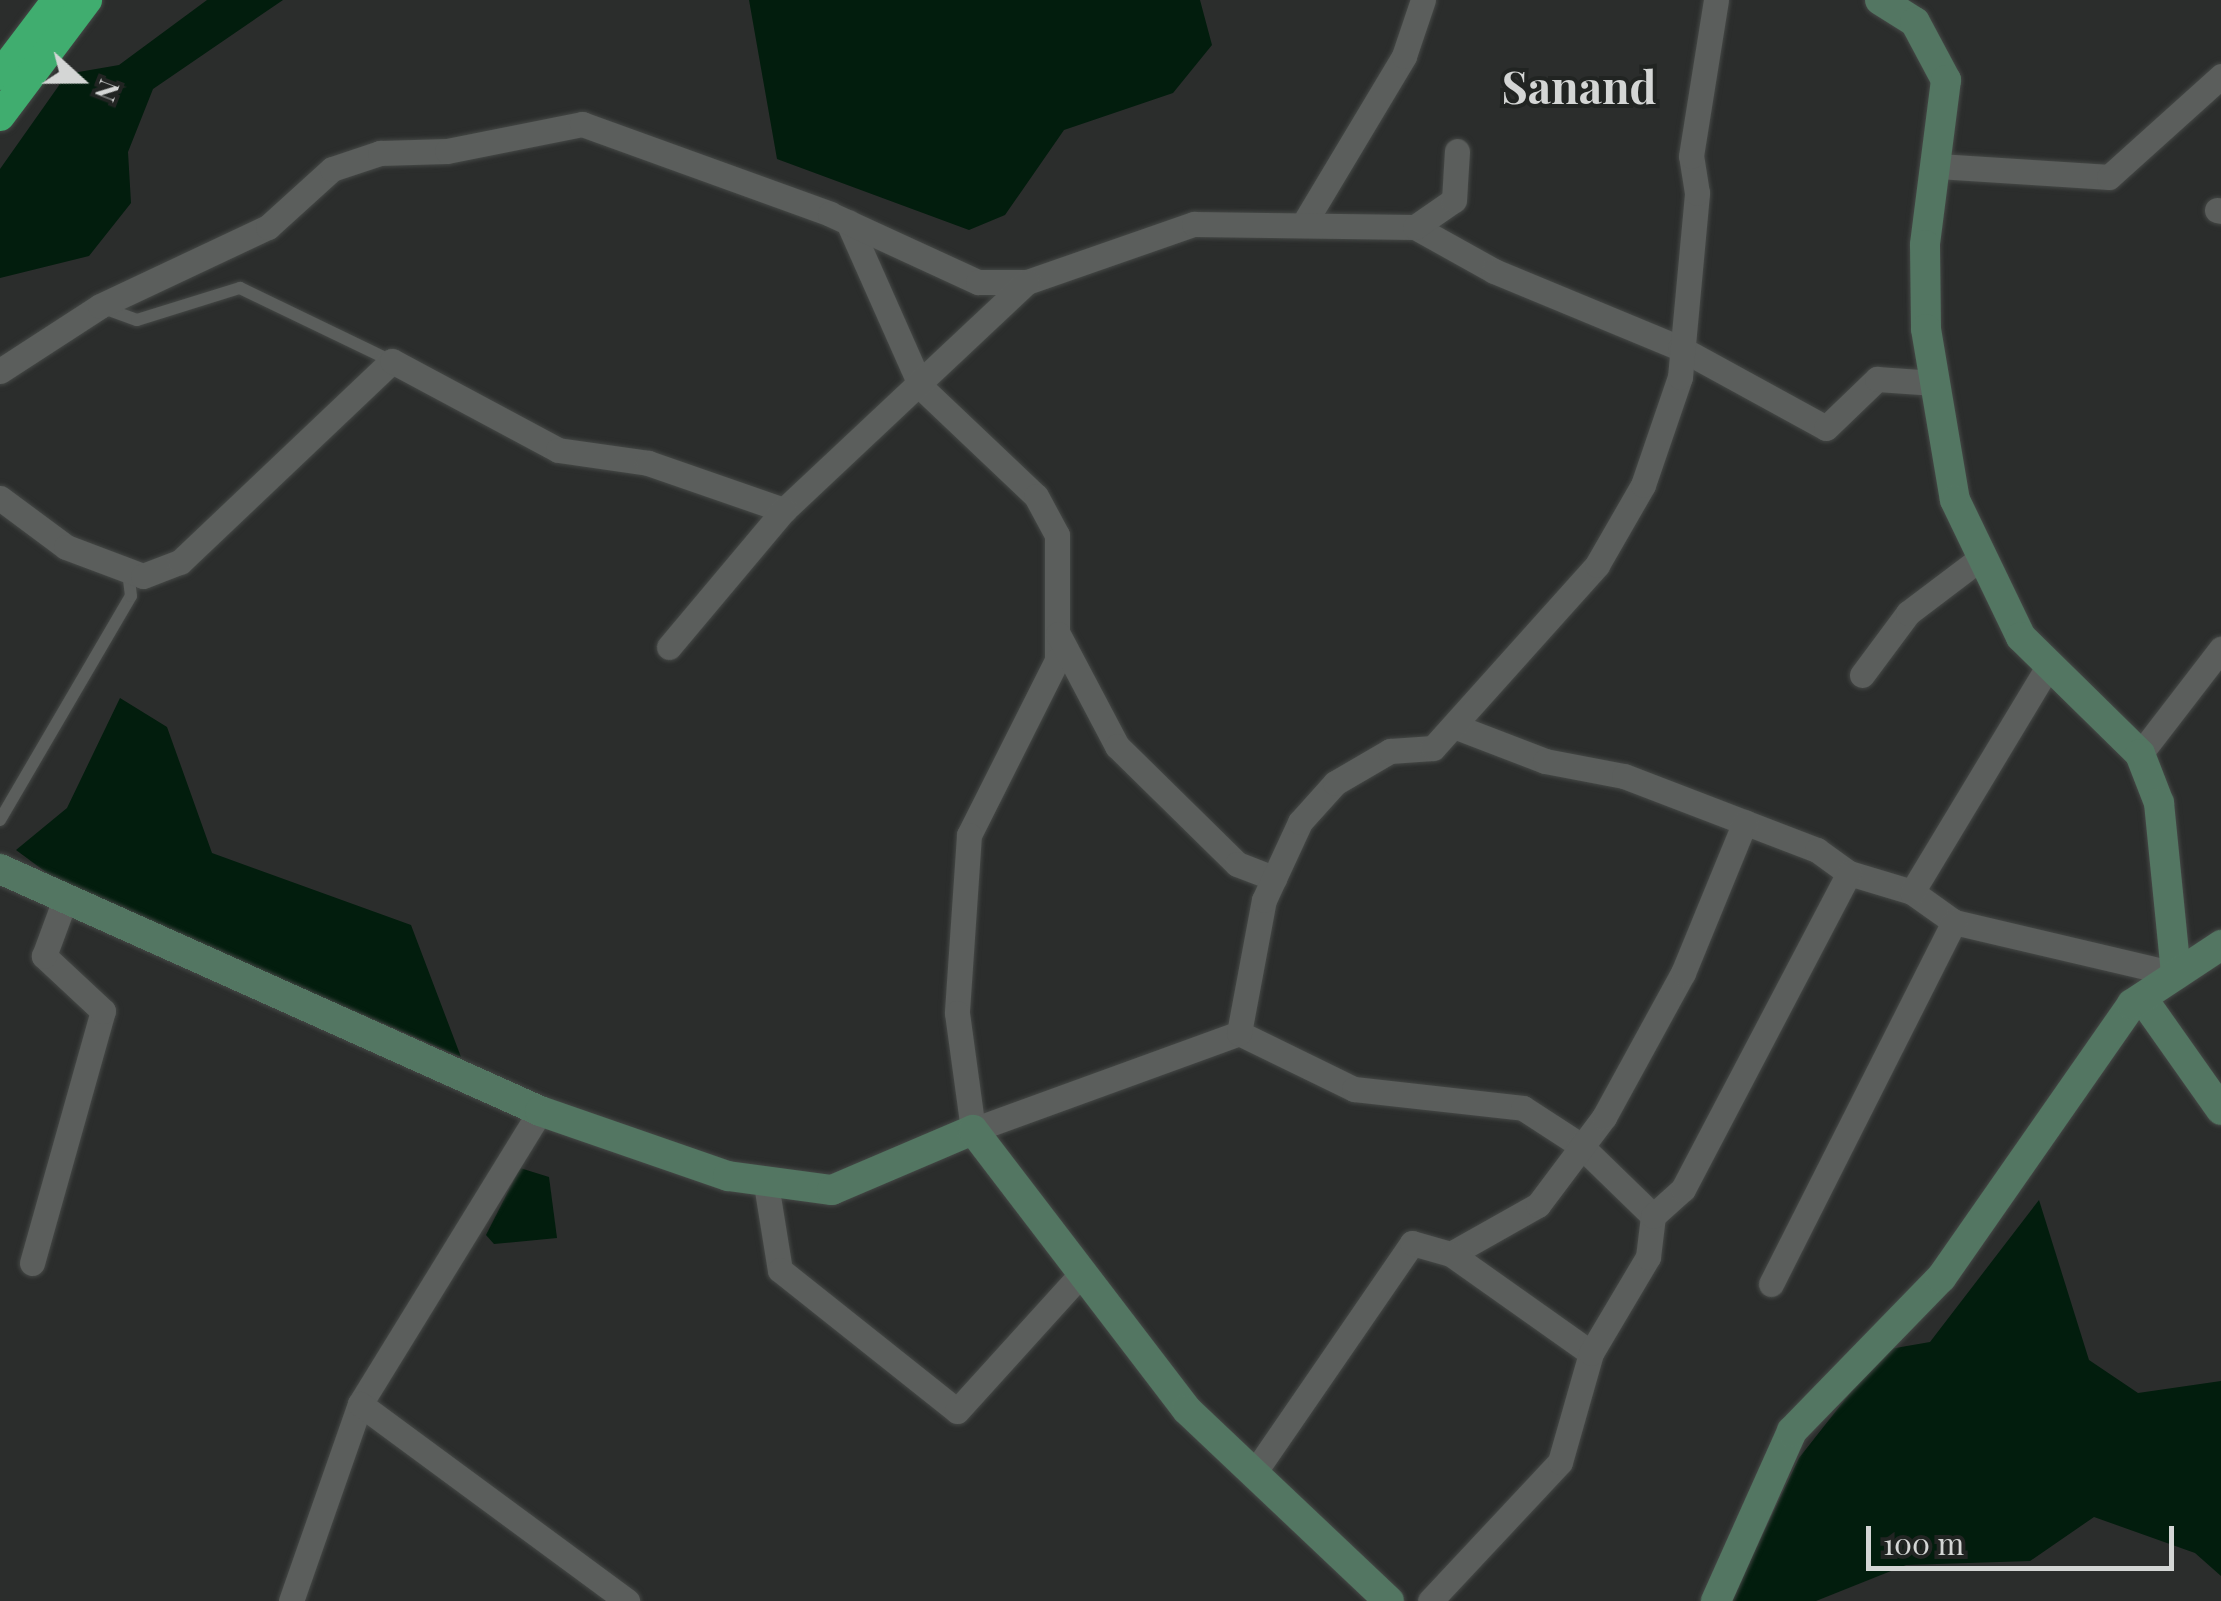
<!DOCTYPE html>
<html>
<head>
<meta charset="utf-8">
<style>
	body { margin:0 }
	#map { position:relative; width:2221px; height:1601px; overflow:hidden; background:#2b2d2c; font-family:"Playfair Display",serif }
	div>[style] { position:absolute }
	.water>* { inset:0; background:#021d0d }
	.roads { filter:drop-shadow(0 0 2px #454846) drop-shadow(0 0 2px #454846) }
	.lane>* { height:12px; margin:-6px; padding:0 6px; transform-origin:6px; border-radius:6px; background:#5b5e5c }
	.street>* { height:25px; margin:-12.5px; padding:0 12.5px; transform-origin:12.5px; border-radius:12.5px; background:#5b5e5c }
	.secondary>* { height:30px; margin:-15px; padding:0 15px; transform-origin:15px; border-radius:15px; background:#537662 }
	.highway>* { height:30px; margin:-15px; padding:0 15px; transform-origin:15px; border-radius:15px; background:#40ad6f }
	span { translate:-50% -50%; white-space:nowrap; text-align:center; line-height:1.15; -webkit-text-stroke:8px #212422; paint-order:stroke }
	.district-label { font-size:45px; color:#d4d6d5; font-weight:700 }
	.north { position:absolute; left:30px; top:30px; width:100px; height:100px; -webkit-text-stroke:8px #212422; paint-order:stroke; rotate:111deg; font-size:28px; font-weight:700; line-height:40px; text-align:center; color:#d4d6d5 }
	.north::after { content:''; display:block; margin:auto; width:35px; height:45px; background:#d4d6d5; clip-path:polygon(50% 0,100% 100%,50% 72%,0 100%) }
	.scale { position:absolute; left:1866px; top:1526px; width:308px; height:45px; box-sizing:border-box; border:5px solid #d4d6d5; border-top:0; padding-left:12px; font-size:30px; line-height:35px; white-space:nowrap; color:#d4d6d5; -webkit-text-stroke:8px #212422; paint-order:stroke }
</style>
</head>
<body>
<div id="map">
	<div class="water">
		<i style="clip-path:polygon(207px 0,283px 0,153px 89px,128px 152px,131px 203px,89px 256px,0 278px,0 169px,67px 74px,119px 65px)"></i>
		<i style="clip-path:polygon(749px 0,1200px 0,1212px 45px,1173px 93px,1064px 130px,1005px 215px,969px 230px,777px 159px)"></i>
		<i style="clip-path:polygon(120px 698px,167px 727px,212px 853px,411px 925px,461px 1057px,66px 887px,16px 850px,67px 808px)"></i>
		<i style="clip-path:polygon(520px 1168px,549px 1177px,557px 1238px,494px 1244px,486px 1235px)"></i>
		<i style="clip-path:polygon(2039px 1200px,2089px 1360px,2138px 1393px,2221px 1381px,2221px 1576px,2195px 1553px,2094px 1517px,2030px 1561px,1906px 1565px,1816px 1601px,1731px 1601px,1799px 1458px,1884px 1350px,1930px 1342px)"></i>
	</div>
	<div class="roads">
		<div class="lane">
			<i style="left:101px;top:307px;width:38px;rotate:20deg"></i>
			<i style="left:137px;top:320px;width:108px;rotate:-17.3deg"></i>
			<i style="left:240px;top:288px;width:169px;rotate:25.7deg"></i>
			<i style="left:0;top:820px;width:259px;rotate:-59.7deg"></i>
			<i style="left:131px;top:596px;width:25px;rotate:-97deg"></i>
		</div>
		<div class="street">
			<i style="left:1939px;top:166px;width:170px;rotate:3.7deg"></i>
			<i style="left:2109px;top:177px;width:151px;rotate:-42deg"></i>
			<i style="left:2217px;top:210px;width:4px;rotate:14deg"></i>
			<i style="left:848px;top:222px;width:180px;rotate:66.1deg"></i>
			<i style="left:921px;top:387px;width:158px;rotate:43.5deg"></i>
			<i style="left:1036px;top:496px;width:44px;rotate:61.7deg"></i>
			<i style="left:1057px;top:535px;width:125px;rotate:90deg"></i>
			<i style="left:1057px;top:660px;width:196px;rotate:116.7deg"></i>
			<i style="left:969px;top:835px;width:178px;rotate:93.9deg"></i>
			<i style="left:957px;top:1013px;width:118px;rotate:82.2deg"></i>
			<i style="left:973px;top:1130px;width:283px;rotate:-20deg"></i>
			<i style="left:1239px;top:1033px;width:128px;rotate:26deg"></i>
			<i style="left:1354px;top:1089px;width:170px;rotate:6.4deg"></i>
			<i style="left:1523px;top:1108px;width:68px;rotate:33deg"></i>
			<i style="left:1580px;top:1145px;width:102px;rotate:44.2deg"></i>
			<i style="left:1303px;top:225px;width:197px;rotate:-59.1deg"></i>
			<i style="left:1404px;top:56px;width:59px;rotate:-71.3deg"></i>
			<i style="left:1415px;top:227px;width:90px;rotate:29.1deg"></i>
			<i style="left:1494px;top:271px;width:201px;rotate:22.5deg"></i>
			<i style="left:1680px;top:348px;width:166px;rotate:28.7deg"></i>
			<i style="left:1826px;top:428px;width:71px;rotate:-43.9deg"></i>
			<i style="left:1877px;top:379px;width:58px;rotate:3.9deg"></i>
			<i style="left:0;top:371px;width:119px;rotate:-33deg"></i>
			<i style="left:100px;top:306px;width:186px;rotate:-25.2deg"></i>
			<i style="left:268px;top:227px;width:86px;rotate:-42.2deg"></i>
			<i style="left:332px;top:169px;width:51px;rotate:-18.4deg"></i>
			<i style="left:380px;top:153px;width:67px;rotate:-1.7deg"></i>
			<i style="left:447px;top:151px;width:138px;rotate:-11.3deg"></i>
			<i style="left:582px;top:124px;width:264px;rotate:19.9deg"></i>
			<i style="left:830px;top:214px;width:163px;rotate:24.7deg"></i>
			<i style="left:978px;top:282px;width:49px"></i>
			<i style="left:1027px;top:282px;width:177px;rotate:-19.2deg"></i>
			<i style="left:1194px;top:224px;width:221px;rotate:0.8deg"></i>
			<i style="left:1415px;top:227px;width:47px;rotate:-34.7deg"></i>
			<i style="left:1454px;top:200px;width:49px;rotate:-86.5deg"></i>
			<i style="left:0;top:498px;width:82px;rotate:36.6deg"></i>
			<i style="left:66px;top:547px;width:82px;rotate:20.6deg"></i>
			<i style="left:143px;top:576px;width:40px;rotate:-21deg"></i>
			<i style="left:180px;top:562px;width:292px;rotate:-43.5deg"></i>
			<i style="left:392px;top:361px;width:188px;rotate:28.2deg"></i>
			<i style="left:558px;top:450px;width:91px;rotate:8.2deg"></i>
			<i style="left:648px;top:463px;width:144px;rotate:19.1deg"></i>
			<i style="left:784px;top:510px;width:333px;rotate:-43.2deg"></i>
			<i style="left:1058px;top:634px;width:127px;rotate:62.2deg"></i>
			<i style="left:1117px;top:746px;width:168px;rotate:44.5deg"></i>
			<i style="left:1237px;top:864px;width:40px;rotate:21deg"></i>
			<i style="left:669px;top:647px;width:179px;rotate:-50deg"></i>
			<i style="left:1862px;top:675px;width:77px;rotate:-53.4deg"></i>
			<i style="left:1908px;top:613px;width:93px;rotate:-37.1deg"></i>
			<i style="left:1454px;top:726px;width:97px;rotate:21deg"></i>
			<i style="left:1545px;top:761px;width:80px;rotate:10.8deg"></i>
			<i style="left:1624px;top:776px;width:207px;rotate:21deg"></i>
			<i style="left:1817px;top:850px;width:39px;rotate:36deg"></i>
			<i style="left:1849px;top:873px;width:66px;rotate:16.8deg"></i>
			<i style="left:1912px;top:892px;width:52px;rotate:35.5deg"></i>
			<i style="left:1954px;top:922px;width:228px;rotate:13.2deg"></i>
			<i style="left:2140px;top:754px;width:133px;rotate:-52.4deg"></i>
			<i style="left:1912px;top:892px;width:265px;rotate:-58.9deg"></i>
			<i style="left:1239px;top:1033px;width:135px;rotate:-79.4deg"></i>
			<i style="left:1264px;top:900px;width:86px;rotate:-65.2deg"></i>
			<i style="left:1300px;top:822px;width:52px;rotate:-48.1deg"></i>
			<i style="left:1335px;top:783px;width:64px;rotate:-30.2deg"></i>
			<i style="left:1390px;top:751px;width:43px;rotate:-4deg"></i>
			<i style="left:1433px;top:748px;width:246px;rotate:-48.1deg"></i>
			<i style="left:1597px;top:565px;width:92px;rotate:-60.1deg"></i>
			<i style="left:1643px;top:485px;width:114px;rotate:-71.1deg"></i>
			<i style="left:1680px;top:377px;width:185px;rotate:-84.7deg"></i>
			<i style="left:1697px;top:193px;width:37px;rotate:-99deg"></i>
			<i style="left:1691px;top:156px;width:158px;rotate:-80.9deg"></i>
			<i style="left:766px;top:1184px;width:87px;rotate:80.8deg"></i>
			<i style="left:780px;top:1270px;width:226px;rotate:38.5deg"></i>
			<i style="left:957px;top:1411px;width:186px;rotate:-47.8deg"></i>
			<i style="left:1451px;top:1254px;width:100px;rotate:-29.4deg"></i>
			<i style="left:1538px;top:1205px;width:110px;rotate:-53.1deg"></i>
			<i style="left:1604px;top:1117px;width:164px;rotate:-61.3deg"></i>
			<i style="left:1683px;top:973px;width:163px;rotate:-67.7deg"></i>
			<i style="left:32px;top:1263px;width:262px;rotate:-74.3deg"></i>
			<i style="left:103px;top:1011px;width:81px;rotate:-137deg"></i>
			<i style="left:44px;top:956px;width:58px;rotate:-69.7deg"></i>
			<i style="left:1771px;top:1284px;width:406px;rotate:-63.2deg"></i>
			<i style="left:360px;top:1404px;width:344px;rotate:-58.4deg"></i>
			<i style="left:1254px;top:1473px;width:279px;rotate:-55.5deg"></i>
			<i style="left:1412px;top:1243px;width:41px;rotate:15.8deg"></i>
			<i style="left:1451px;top:1254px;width:171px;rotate:35.3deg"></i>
			<i style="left:291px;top:1601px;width:209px;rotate:-70.7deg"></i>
			<i style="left:360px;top:1404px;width:332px;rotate:36.4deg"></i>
			<i style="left:1430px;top:1601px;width:190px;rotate:-46.9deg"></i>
			<i style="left:1560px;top:1462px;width:113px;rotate:-74.1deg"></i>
			<i style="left:1591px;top:1353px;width:112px;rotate:-59.3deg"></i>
			<i style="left:1648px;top:1257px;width:41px;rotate:-83deg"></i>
			<i style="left:1653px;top:1216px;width:40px;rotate:-42deg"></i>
			<i style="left:1683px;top:1189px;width:357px;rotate:-62.3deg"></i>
		</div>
		<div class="secondary">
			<i style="left:1880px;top:0;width:41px;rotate:32.2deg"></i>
			<i style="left:1915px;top:22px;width:66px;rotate:61.9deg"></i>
			<i style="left:1946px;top:80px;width:166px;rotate:97.3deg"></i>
			<i style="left:1925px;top:245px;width:84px;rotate:89.3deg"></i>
			<i style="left:1926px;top:329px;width:173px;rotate:80.4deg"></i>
			<i style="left:1955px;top:500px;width:152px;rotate:64.3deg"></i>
			<i style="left:2021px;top:637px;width:167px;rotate:44.5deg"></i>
			<i style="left:2140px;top:754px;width:53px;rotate:68.8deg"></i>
			<i style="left:2159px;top:803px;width:172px;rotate:84.3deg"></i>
			<i style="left:0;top:869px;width:592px;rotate:24.14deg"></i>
			<i style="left:540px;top:1111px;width:199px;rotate:19.1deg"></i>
			<i style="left:728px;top:1176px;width:105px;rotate:7.7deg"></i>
			<i style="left:832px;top:1190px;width:153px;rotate:-23.1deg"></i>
			<i style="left:973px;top:1130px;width:352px;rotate:52.6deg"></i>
			<i style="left:1187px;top:1410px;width:278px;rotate:43.4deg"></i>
			<i style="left:2142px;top:998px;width:137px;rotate:54.8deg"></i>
			<i style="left:1716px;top:1601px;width:186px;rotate:-65.9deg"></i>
			<i style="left:1792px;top:1431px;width:214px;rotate:-45.8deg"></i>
			<i style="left:1941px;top:1278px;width:334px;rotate:-55.1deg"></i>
			<i style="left:2132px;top:1004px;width:107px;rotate:-33.5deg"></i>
		</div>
		<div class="highway">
			<i style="left:0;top:75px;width:94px;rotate:-52.8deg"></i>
			<i style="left:0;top:116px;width:145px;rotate:-53.1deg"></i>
		</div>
	</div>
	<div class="district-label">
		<span style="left:1579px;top:86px">Sanand</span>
	</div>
	<div class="north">N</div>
	<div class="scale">100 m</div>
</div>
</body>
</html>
